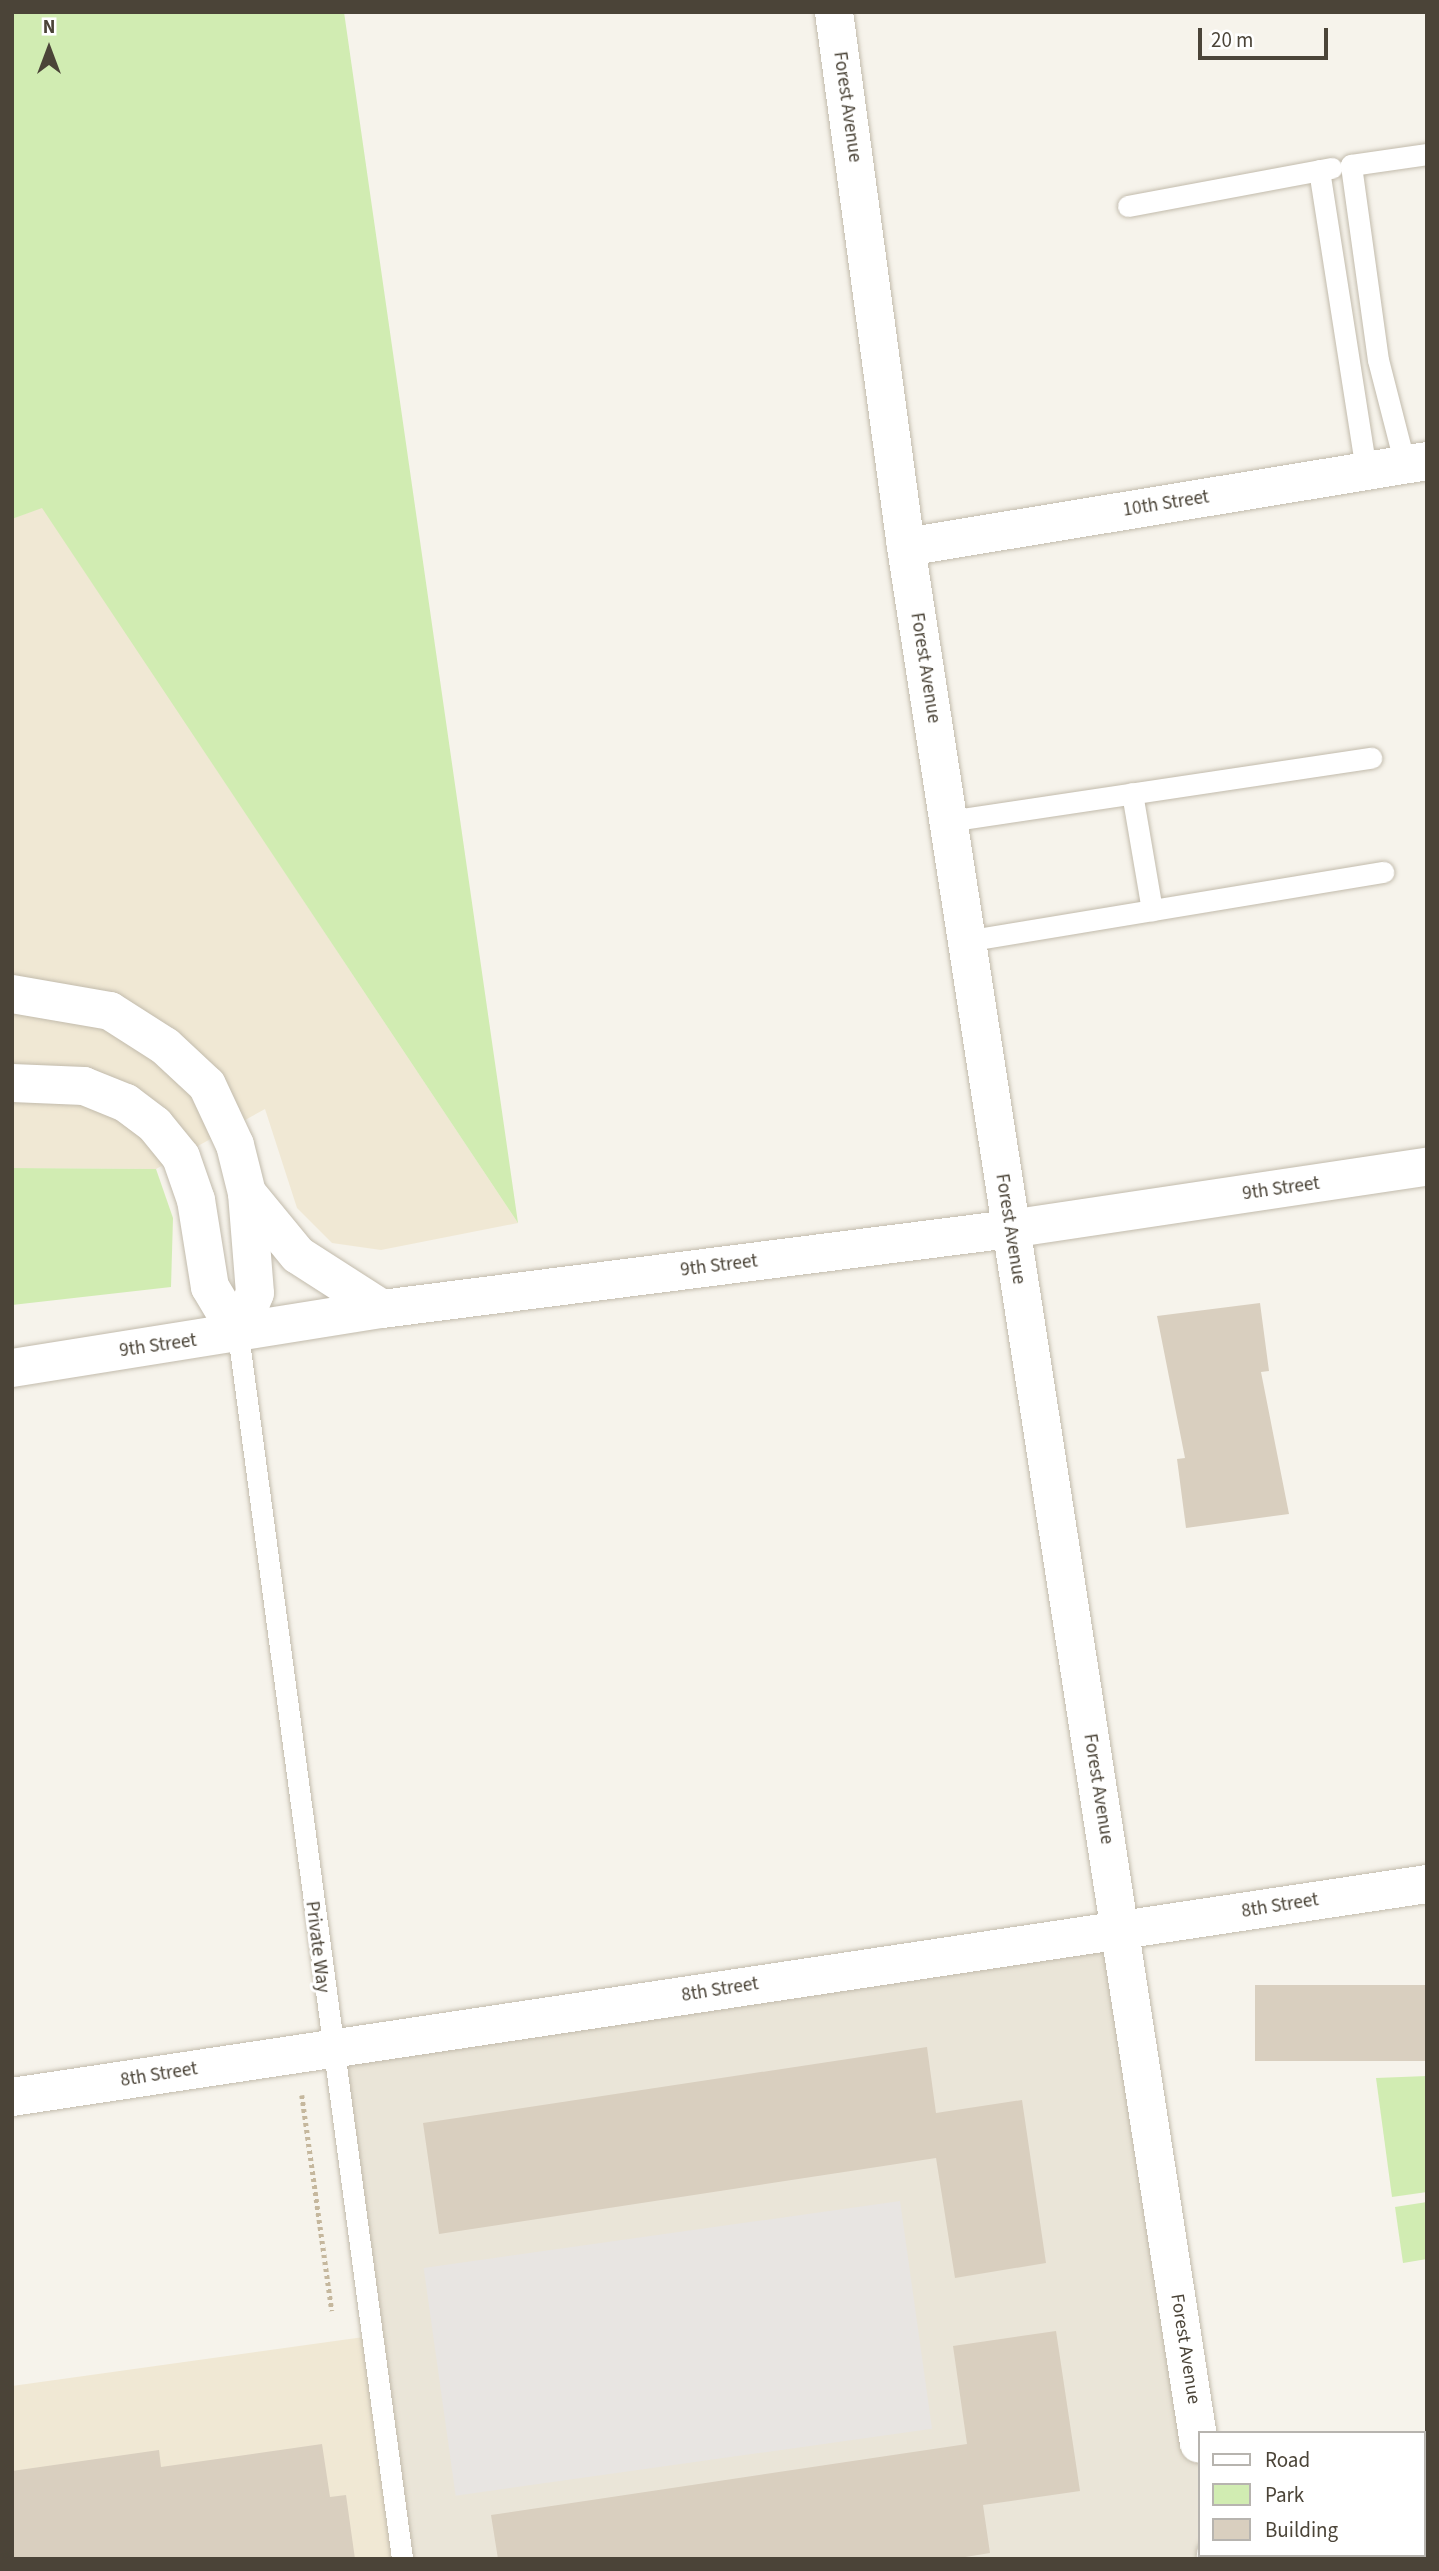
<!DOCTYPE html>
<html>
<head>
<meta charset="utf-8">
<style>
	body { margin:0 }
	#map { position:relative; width:1439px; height:2571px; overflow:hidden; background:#f6f3eb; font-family:"Source Sans 3",sans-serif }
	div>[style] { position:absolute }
	.residential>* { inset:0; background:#eae5d8 }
	.education>* { inset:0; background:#f0e8d4 }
	.green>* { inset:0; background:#d1ecb2 }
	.parking>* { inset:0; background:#e8e5e2; transform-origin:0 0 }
	.building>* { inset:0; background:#d9cfbf; transform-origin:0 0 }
	.path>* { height:4.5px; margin-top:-2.25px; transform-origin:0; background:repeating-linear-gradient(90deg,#c5b79d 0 3.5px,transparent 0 7px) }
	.roads { filter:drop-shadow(0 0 2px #c2bbac) drop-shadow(0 0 2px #c2bbac) }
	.service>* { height:21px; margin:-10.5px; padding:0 10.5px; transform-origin:10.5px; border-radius:10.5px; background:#fff }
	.minor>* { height:38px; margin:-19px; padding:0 19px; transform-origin:19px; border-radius:19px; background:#fff }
	.tertiary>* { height:38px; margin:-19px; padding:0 19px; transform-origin:19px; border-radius:19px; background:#fff }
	span { translate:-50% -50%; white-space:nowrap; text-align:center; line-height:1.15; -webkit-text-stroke:6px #fff; paint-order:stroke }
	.street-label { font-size:19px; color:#4b4438 }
	.frame { position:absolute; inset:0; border:14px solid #4b4438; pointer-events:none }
	.legend { position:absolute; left:1198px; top:2431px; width:228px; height:126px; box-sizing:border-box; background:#fff; border:2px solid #b7b4af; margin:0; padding:9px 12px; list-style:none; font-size:21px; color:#4b4438 }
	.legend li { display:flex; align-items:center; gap:14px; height:35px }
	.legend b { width:35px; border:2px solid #b7b4af }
	.north { position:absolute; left:14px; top:14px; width:70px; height:70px; -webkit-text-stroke:5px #fff; paint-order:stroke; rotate:0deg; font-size:19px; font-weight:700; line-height:28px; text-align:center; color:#4b4438 }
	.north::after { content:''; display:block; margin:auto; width:24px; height:32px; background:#4b4438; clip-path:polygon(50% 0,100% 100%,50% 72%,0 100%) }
	.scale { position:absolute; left:1198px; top:28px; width:130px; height:32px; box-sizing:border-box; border:4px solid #4b4438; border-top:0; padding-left:9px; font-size:21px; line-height:24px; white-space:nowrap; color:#4b4438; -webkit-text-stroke:5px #fff; paint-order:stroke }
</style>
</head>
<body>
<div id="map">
	<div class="residential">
		<i style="clip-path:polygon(1121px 1930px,1199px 2444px,1199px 2555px,1217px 2559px,402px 2559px,330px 2049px)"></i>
	</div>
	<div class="education">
		<i style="clip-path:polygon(42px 507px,518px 1223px,381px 1250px,332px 1243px,297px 1208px,265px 1109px,156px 1169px,12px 1168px,12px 519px)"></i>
		<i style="clip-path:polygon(371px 2336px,402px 2559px,12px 2559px,12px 2386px)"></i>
	</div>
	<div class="green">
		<i style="clip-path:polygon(12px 12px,344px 12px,518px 1223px,42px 508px,12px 519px)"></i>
		<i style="clip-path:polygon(12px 1168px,156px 1169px,173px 1218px,171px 1287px,12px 1305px)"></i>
		<i style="clip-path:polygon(1427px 2076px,1427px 2192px,1392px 2197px,1376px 2078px)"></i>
		<i style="clip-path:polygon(1427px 2202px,1427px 2259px,1403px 2263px,1395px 2207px)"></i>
	</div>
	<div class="parking">
		<i style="left:900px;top:2201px;width:230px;height:481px;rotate:82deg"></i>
	</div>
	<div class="building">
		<i style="clip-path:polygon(1260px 1303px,1269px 1371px,1261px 1372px,1289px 1514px,1186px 1528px,1177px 1459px,1185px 1458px,1157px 1316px)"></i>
		<i style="left:1427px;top:1985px;width:76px;height:172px;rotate:90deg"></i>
		<i style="clip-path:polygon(927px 2047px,936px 2113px,1022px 2100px,1046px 2263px,955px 2278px,936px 2158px,439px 2234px,423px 2123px)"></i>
		<i style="clip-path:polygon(1056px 2331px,1080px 2491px,983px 2505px,990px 2553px,953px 2559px,498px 2559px,491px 2515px,967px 2444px,953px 2346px)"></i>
		<i style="clip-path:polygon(322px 2444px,330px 2497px,346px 2495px,355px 2559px,12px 2559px,12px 2471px,159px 2450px,161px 2467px)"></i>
	</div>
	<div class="path">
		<i style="left:302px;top:2095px;width:218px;rotate:82.1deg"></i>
	</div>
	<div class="roads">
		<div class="service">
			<i style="left:1319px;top:170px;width:305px;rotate:81.1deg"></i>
			<i style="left:1128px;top:206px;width:207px;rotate:-10.6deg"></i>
			<i style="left:1405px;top:465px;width:108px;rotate:-104.4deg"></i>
			<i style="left:1378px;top:360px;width:197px;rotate:-97.9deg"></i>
			<i style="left:1351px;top:165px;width:77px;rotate:-8.2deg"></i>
			<i style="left:1132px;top:793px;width:119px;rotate:80.3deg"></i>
			<i style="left:948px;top:821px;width:428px;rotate:-8.5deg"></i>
			<i style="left:966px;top:941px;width:423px;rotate:-9.4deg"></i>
			<i style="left:238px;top:1334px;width:1236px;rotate:82.37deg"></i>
		</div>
		<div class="minor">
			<i style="left:906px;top:547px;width:528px;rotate:-9.37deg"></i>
			<i style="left:12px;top:994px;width:99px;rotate:9.8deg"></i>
			<i style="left:110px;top:1011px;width:65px;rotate:32.5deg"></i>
			<i style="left:165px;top:1046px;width:57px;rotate:42.9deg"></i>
			<i style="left:207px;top:1085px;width:66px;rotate:65deg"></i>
			<i style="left:235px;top:1145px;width:49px;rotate:76deg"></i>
			<i style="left:247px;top:1193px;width:80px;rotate:50.6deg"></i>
			<i style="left:298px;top:1255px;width:100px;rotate:32.7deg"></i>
			<i style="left:12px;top:1083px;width:72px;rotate:2.4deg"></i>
			<i style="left:84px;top:1086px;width:45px;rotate:22deg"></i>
			<i style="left:126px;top:1103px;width:36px;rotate:37deg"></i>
			<i style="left:155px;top:1125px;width:41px;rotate:50.9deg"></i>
			<i style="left:181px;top:1157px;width:46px;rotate:70.8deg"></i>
			<i style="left:196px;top:1200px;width:88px;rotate:80.9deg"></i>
			<i style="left:210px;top:1287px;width:55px;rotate:59.2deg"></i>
			<i style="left:238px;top:1334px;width:44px;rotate:-67.5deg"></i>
			<i style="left:255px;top:1293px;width:100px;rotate:-94.6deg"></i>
			<i style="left:12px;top:1368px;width:375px;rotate:-9.1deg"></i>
			<i style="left:382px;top:1309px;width:633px;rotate:-7.26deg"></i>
			<i style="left:1010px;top:1229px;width:422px;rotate:-8.5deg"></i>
			<i style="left:12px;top:2097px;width:1431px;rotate:-8.56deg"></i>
		</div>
		<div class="tertiary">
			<i style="left:834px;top:12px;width:540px;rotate:82.34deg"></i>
			<i style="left:906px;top:547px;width:1919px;rotate:81.22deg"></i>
			<i style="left:1216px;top:2555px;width:4px;rotate:76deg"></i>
		</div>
	</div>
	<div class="street-label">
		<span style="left:847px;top:107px;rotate:82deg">Forest Avenue</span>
		<span style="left:1166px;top:504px;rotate:-9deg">10th Street</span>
		<span style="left:925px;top:668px;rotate:81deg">Forest Avenue</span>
		<span style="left:1281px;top:1189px;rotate:-8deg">9th Street</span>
		<span style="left:1010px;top:1229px;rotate:81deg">Forest Avenue</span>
		<span style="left:719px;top:1266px;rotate:-7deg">9th Street</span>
		<span style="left:158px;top:1346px;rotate:-8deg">9th Street</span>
		<span style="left:1098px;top:1789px;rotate:81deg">Forest Avenue</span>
		<span style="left:1280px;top:1906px;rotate:-9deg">8th Street</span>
		<span style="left:317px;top:1947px;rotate:83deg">Private Way</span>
		<span style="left:720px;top:1990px;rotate:-9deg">8th Street</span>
		<span style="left:159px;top:2075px;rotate:-9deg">8th Street</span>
		<span style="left:1185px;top:2349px;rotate:81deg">Forest Avenue</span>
	</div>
	<div class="frame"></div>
	<ul class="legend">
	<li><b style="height:9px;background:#fff"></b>Road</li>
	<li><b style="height:19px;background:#d1ecb2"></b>Park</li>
	<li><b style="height:19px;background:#d9cfbf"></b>Building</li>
	</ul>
	<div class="north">N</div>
	<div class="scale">20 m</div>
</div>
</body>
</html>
